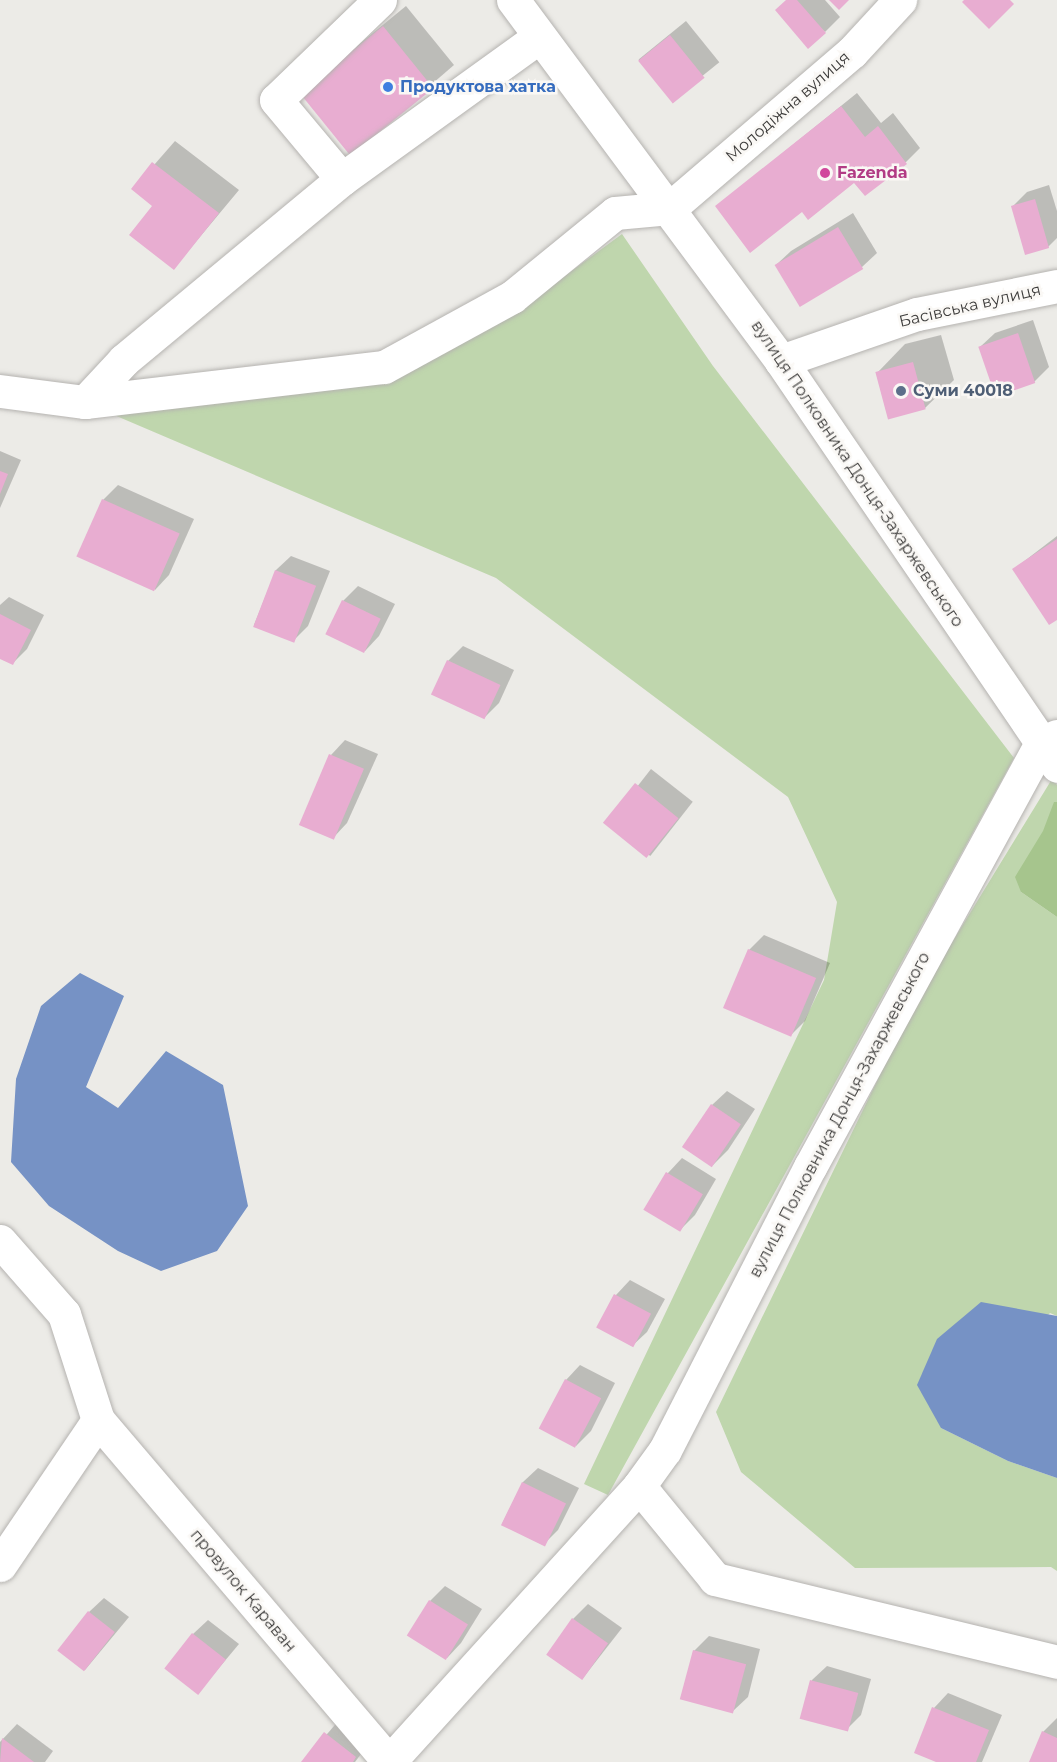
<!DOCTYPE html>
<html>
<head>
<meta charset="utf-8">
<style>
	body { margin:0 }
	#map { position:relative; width:1057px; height:1762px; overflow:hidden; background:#ecebe7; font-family:Montserrat,sans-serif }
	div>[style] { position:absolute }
	.green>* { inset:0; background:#bfd6ad }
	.forest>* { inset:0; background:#a6c58d }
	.water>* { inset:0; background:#7692c5 }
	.shadow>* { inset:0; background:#0003; transform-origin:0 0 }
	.building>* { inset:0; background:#e8add1; transform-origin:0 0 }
	.roads { filter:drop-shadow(0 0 2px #b5b3b0) drop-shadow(0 0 2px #b5b3b0) }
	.minor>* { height:33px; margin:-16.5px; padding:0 16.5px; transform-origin:16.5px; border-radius:16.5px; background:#fff }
	.dots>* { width:16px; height:16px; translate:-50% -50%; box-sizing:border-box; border:3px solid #faf8f5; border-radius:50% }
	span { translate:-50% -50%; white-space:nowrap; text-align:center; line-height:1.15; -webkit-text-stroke:5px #faf8f5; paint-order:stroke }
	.shop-label { font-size:16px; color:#366cbe; font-weight:700 }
	.left { translate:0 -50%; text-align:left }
	.street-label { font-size:16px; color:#3d3c3b }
	.hotel-label { font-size:16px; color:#b23c85; font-weight:700 }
	.service-label { font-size:16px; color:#4e5e75; font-weight:700 }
</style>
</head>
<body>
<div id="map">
	<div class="green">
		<i style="clip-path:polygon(622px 234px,713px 366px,1014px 758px,608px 1495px,584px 1484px,824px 980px,837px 902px,788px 797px,496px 578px,100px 409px,388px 378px,517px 311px)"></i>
		<i style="clip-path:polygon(1052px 779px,1057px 785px,1057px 802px,1021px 892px,1057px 917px,1057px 1316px,1050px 1313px,941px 1428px,1008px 1461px,1057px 1478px,1057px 1571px,1051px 1567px,855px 1568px,741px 1472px,716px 1412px,915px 1003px)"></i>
	</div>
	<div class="forest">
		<i style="clip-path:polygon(1054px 802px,1057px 802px,1057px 917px,1021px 892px,1015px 877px,1043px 831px)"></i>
	</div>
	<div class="water">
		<i style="clip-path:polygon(80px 973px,124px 996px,86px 1087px,118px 1108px,166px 1051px,223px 1085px,248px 1206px,217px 1251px,161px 1271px,118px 1251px,49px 1206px,11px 1162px,16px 1079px,41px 1006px)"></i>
		<i style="clip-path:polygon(981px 1302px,1057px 1316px,1057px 1478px,1008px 1461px,941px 1428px,917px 1385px,937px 1339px)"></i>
	</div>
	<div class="shadow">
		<i style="clip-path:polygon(787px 0,825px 0,840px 17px,825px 32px)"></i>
		<i style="clip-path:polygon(406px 6px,454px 65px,352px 153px,325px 72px)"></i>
		<i style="left:686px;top:21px;width:53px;height:61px;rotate:51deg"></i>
		<i style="clip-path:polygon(857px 93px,881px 123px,893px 113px,920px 148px,906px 162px,855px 181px,802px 210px,717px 206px)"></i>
		<i style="clip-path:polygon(175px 141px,239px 190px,174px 268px,154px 205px,133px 189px)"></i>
		<i style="clip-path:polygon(1049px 185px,1057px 211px,1057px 238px,1048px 247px,1012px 207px,1027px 192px)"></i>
		<i style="clip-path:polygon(853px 213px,877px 253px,862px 267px,800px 305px,776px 265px,791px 251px)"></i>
		<i style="clip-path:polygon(1033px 320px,1049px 367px,1034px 382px,980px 347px,995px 333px)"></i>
		<i style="clip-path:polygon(941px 335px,954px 380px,925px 408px,877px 373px,905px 344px)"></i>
		<i style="clip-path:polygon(0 451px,21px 460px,0 508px)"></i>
		<i style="clip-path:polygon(118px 485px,194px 519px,169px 575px,155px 590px,103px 500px)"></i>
		<i style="clip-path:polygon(1057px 536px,1057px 618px,1014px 569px)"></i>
		<i style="clip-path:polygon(291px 556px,330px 571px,308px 626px,293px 641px,254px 625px,276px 570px)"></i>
		<i style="clip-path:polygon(358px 586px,395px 604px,379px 636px,365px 651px,343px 601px)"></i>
		<i style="clip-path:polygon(9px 597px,44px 615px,27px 649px,13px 663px,0 657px,0 605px)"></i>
		<i style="clip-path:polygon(463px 646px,514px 670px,499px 703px,484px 718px,448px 661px)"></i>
		<i style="clip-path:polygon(345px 740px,378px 754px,347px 823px,333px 838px,301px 824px,331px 755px)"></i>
		<i style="left:651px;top:769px;width:53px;height:69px;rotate:38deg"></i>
		<i style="clip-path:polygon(764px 935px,830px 963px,805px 1021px,790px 1036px,749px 950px)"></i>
		<i style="clip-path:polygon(727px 1091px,755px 1109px,728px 1150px,713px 1165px,712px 1105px)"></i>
		<i style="clip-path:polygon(682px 1158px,716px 1179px,695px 1215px,680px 1230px,646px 1210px,668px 1173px)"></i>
		<i style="clip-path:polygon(630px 1280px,665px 1299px,647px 1332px,632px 1346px,598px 1327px,616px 1295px)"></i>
		<i style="clip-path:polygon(580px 1365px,615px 1383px,591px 1431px,576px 1446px,566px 1380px)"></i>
		<i style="clip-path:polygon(538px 1468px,579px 1488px,558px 1530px,543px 1545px,502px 1524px,523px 1482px)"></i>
		<i style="clip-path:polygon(445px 1586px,482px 1609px,461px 1643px,447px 1658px,430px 1601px)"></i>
		<i style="clip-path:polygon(104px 1598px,129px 1617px,85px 1670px,89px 1612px)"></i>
		<i style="clip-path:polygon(588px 1604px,622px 1628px,583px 1678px,573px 1619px)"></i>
		<i style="clip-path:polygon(208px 1620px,239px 1644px,198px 1693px,193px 1634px)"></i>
		<i style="clip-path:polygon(709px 1636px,760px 1649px,748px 1697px,733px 1711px,694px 1651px)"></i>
		<i style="clip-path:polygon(827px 1666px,871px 1679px,861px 1715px,846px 1730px,801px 1717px,812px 1680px)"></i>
		<i style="clip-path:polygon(948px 1693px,1002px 1715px,982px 1762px,940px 1762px,916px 1752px,934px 1708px)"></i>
		<i style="clip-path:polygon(1057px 1718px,1057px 1762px,1030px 1762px,1043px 1732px)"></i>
		<i style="clip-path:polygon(340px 1719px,370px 1742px,355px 1762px,303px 1762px)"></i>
		<i style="clip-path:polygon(17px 1724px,53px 1751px,45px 1762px,0 1762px,0 1742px)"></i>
	</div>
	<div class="building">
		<i style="clip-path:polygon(786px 0,797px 0,826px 33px,808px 49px,775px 10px)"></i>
		<i style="clip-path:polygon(829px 0,849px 0,839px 10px)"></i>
		<i style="clip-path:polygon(964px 0,1010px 0,1014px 4px,989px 29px,962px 2px)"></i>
		<i style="left:383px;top:26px;width:80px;height:107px;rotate:51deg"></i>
		<i style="left:670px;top:35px;width:55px;height:41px;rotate:51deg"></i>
		<i style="clip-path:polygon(841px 106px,865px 137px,878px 126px,907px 164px,865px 196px,854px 183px,808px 220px,802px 212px,750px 253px,715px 206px)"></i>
		<i style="clip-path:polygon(152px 162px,219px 213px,174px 270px,129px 235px,152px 206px,131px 189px)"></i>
		<i style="left:1035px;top:199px;width:51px;height:25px;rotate:74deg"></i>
		<i style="left:838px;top:227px;width:49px;height:74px;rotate:59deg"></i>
		<i style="left:1018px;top:333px;width:53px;height:42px;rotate:71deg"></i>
		<i style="left:913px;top:362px;width:49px;height:39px;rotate:75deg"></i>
		<i style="clip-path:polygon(0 471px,8px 474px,0 494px)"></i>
		<i style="left:102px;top:499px;width:85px;height:63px;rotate:24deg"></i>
		<i style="clip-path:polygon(1057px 539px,1057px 620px,1049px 625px,1012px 569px)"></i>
		<i style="left:275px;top:570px;width:44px;height:61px;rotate:21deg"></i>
		<i style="left:342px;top:600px;width:43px;height:38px;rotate:26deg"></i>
		<i style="clip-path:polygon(0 614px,31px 630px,13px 665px,0 659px)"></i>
		<i style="left:447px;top:660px;width:59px;height:38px;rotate:25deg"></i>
		<i style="left:329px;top:754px;width:38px;height:77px;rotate:23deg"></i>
		<i style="left:635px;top:783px;width:56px;height:51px;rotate:39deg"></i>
		<i style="left:748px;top:949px;width:74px;height:64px;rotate:23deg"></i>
		<i style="left:711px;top:1104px;width:36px;height:52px;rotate:34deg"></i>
		<i style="left:666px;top:1172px;width:43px;height:44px;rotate:31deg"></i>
		<i style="left:614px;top:1294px;width:42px;height:38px;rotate:28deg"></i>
		<i style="left:565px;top:1379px;width:41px;height:56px;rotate:28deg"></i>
		<i style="left:522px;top:1482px;width:49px;height:48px;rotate:26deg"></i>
		<i style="left:429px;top:1600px;width:46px;height:42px;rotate:32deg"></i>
		<i style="left:88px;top:1611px;width:34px;height:50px;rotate:38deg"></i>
		<i style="left:572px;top:1618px;width:44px;height:45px;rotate:35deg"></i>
		<i style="left:192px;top:1633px;width:43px;height:45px;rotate:38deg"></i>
		<i style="left:693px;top:1650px;width:55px;height:51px;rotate:15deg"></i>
		<i style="left:810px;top:1680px;width:50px;height:40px;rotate:15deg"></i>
		<i style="clip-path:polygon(932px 1707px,989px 1730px,976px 1762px,936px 1762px,914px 1753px)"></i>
		<i style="clip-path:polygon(1042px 1731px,1057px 1738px,1057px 1762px,1029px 1762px)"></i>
		<i style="clip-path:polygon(324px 1732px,356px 1757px,353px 1762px,301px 1762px)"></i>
		<i style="clip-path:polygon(2px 1738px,34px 1762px,0 1762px)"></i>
	</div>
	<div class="roads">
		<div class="minor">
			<i style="left:380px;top:0;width:144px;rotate:136.1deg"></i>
			<i style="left:276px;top:100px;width:103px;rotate:50.1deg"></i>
			<i style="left:342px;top:179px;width:243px;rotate:-35.8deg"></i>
			<i style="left:513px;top:0;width:450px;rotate:53.4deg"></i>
			<i style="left:781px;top:361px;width:490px;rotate:55.7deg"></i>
			<i style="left:670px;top:208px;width:240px;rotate:-40.6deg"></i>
			<i style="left:852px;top:52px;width:71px;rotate:-47.3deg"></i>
			<i style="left:781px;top:361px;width:144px;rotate:-19.1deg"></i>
			<i style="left:917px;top:314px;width:143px;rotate:-11.3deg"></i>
			<i style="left:0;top:391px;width:86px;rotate:7.4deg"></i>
			<i style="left:85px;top:402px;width:301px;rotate:-6.7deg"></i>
			<i style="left:384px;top:367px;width:146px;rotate:-28.7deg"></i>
			<i style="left:512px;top:297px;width:133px;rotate:-39.2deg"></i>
			<i style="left:615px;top:213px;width:55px;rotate:-5.2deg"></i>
			<i style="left:85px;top:402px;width:57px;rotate:-47.1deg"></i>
			<i style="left:124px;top:360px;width:283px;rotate:-39.7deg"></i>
			<i style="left:0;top:1241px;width:97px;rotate:48.8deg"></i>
			<i style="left:64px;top:1314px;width:111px;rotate:72.2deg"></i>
			<i style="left:98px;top:1420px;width:449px;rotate:49.6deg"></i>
			<i style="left:639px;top:1486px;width:120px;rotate:50.7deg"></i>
			<i style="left:715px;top:1579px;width:352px;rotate:13.6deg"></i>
			<i style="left:0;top:1565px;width:175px;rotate:-55.9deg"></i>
			<i style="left:389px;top:1762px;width:372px;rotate:-47.8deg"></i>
			<i style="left:639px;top:1486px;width:44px;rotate:-54.2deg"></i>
			<i style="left:665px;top:1450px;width:318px;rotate:-62.9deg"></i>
			<i style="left:810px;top:1167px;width:483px;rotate:-61.4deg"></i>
			<i style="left:1041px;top:743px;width:17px;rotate:-24deg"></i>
		</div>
	</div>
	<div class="dots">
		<i style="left:388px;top:87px;background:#3f7fe0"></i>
		<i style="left:825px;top:173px;background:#d1479c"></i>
		<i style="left:901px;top:391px;background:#5c6f8a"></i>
	</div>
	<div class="shop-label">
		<span class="left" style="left:400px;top:87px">Продуктова хатка</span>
	</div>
	<div class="street-label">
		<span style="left:788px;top:107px;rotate:-41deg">Молодіжна вулиця</span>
		<span style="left:970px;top:306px;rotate:-13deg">Басівська вулиця</span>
		<span style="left:857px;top:474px;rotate:56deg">вулиця Полковника Донця-Захаржевського</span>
		<span style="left:840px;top:1115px;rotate:-62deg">вулиця Полковника Донця-Захаржевського</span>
		<span style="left:243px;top:1591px;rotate:50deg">провулок Караван</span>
	</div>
	<div class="hotel-label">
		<span class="left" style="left:837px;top:173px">Fazenda</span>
	</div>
	<div class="service-label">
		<span class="left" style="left:913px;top:391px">Суми 40018</span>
	</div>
</div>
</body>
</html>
